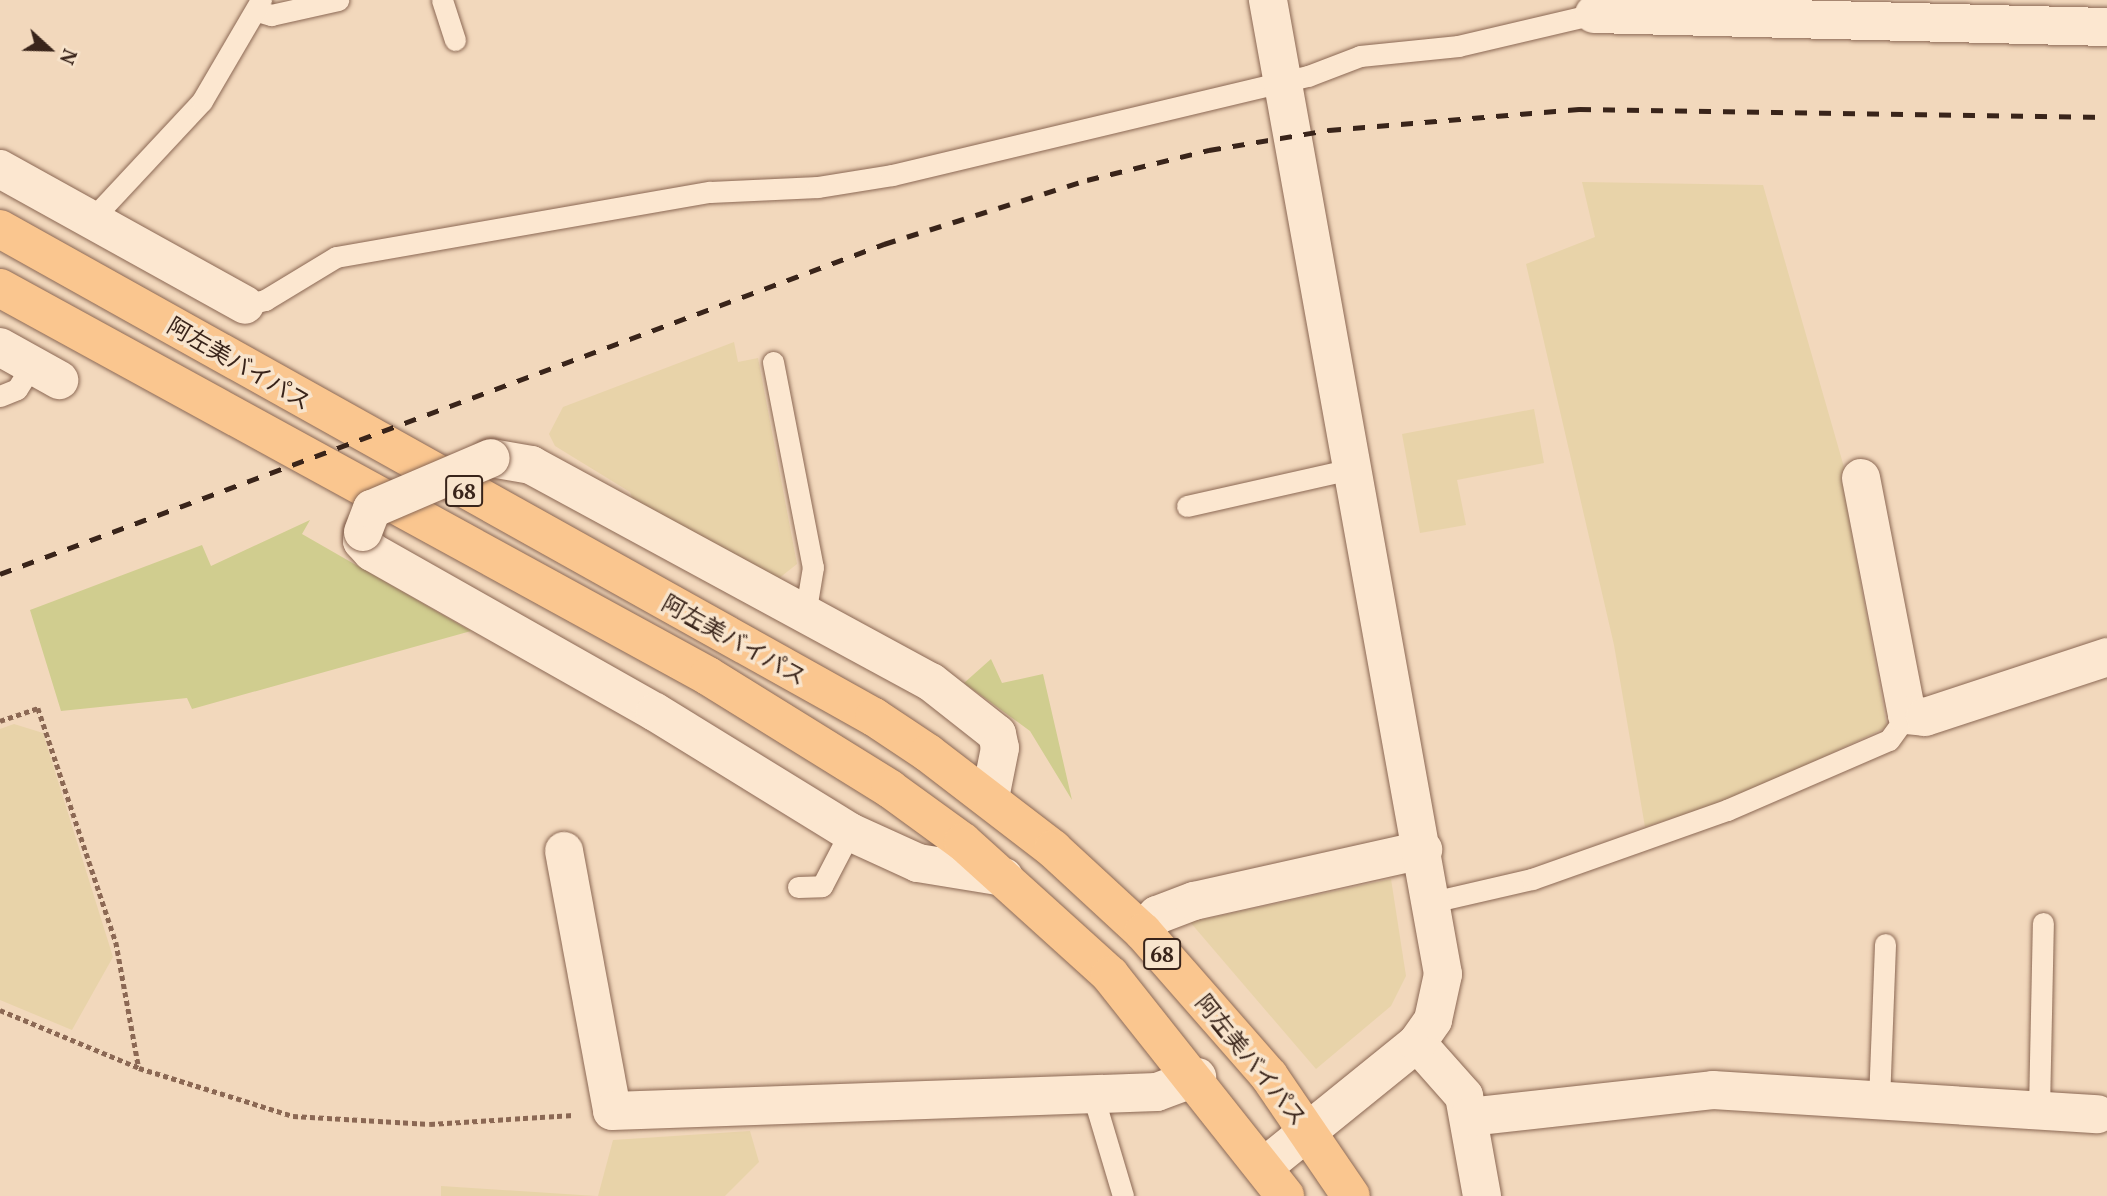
<!DOCTYPE html>
<html>
<head>
<meta charset="utf-8">
<style>
	body { margin:0 }
	#map { position:relative; width:2107px; height:1196px; overflow:hidden; background:#f2d8bc; font-family:"PT Serif","Noto Sans JP",serif }
	div>[style] { position:absolute }
	.farmland>* { inset:0; background:#e8d3a9 }
	.green>* { inset:0; background:#d0cd8f }
	.path>* { height:4.5px; margin-top:-2.25px; transform-origin:0; background:repeating-linear-gradient(90deg,#8b6854 0 5px,transparent 0 8.5px) }
	.roads { filter:drop-shadow(0 0 2px #8b6854) drop-shadow(0 0 2px #8b6854) }
	.service>* { height:21px; margin:-10.5px; padding:0 10.5px; transform-origin:10.5px; border-radius:10.5px; background:#fce7d0 }
	.minor>* { height:38px; margin:-19px; padding:0 19px; transform-origin:19px; border-radius:19px; background:#fce7d0 }
	.tertiary>* { height:38px; margin:-19px; padding:0 19px; transform-origin:19px; border-radius:19px; background:#fce7d0 }
	.primary>* { height:38px; margin:-19px; padding:0 19px; transform-origin:19px; border-radius:19px; background:#fac68f }
	.rail>* { height:5px; margin-top:-2.5px; transform-origin:0; background:repeating-linear-gradient(90deg,#39241a 0 12px,transparent 0 24px) }
	.bridges { filter:drop-shadow(0 0 2px #8b6854) drop-shadow(0 0 2px #8b6854) }
	.minor-bridge>* { height:38px; margin:-19px; padding:0 19px; transform-origin:19px; border-radius:19px; background:#fce7d0 }
	span { translate:-50% -50%; white-space:nowrap; text-align:center; line-height:1.15; -webkit-text-stroke:7px #f8e4cc; paint-order:stroke }
	.shield-label span { padding:2px 5px; background:#f8e4cc; border:2px solid; border-radius:5px; -webkit-text-stroke-width:0 }
	.shield-label { font-size:21px; color:#39241a; font-weight:700 }
	.street-label { font-size:23px; color:#39241a }
	.north { position:absolute; left:14px; top:14px; width:70px; height:70px; -webkit-text-stroke:5px #f8e4cc; paint-order:stroke; rotate:112deg; font-size:19px; font-weight:700; line-height:28px; text-align:center; color:#39241a }
	.north::after { content:''; display:block; margin:auto; width:24px; height:32px; background:#39241a; clip-path:polygon(50% 0,100% 100%,50% 72%,0 100%) }
</style>
</head>
<body>
<div id="map">
	<div class="farmland">
		<i style="clip-path:polygon(1582px 182px,1763px 185px,1846px 474px,1841px 476px,1887px 727px,1738px 797px,1645px 827px,1614px 645px,1526px 264px,1595px 237px)"></i>
		<i style="clip-path:polygon(734px 342px,738px 362px,758px 358px,797px 564px,778px 579px,633px 500px,630px 492px,555px 446px,549px 434px,563px 407px)"></i>
		<i style="clip-path:polygon(1534px 409px,1544px 463px,1457px 480px,1466px 525px,1420px 533px,1402px 434px)"></i>
		<i style="clip-path:polygon(14px 724px,43px 733px,113px 957px,72px 1030px,0 1000px,0 729px)"></i>
		<i style="clip-path:polygon(1391px 879px,1406px 976px,1391px 1006px,1316px 1069px,1190px 922px)"></i>
		<i style="clip-path:polygon(750px 1131px,759px 1162px,725px 1196px,598px 1196px,613px 1140px)"></i>
		<i style="clip-path:polygon(441px 1186px,596px 1196px,441px 1196px)"></i>
	</div>
	<div class="green">
		<i style="clip-path:polygon(310px 520px,302px 534px,471px 631px,192px 709px,187px 698px,61px 711px,30px 610px,202px 545px,211px 566px)"></i>
		<i style="clip-path:polygon(991px 659px,1002px 683px,1043px 674px,1072px 800px,1030px 731px,964px 683px)"></i>
	</div>
	<div class="path">
		<i style="left:0;top:721px;width:40px;rotate:-18.9deg"></i>
		<i style="left:38px;top:708px;width:247px;rotate:71.6deg"></i>
		<i style="left:116px;top:942px;width:128px;rotate:79.7deg"></i>
		<i style="left:0;top:1010px;width:151px;rotate:22.6deg"></i>
		<i style="left:139px;top:1068px;width:161px;rotate:17.3deg"></i>
		<i style="left:293px;top:1116px;width:137px;rotate:3.3deg"></i>
		<i style="left:430px;top:1124px;width:144px;rotate:-3.6deg"></i>
	</div>
	<div class="roads">
		<div class="service">
			<i style="left:442px;top:0;width:42px;rotate:72deg"></i>
			<i style="left:257px;top:11px;width:15px;rotate:16deg"></i>
			<i style="left:271px;top:15px;width:69px;rotate:-12.6deg"></i>
			<i style="left:92px;top:219px;width:161px;rotate:-47deg"></i>
			<i style="left:202px;top:101px;width:117px;rotate:-59.7deg"></i>
			<i style="left:245px;top:305px;width:21px;rotate:-14deg"></i>
			<i style="left:265px;top:300px;width:83px;rotate:-31.2deg"></i>
			<i style="left:336px;top:257px;width:380px;rotate:-9.9deg"></i>
			<i style="left:710px;top:192px;width:108px;rotate:-2.7deg"></i>
			<i style="left:818px;top:187px;width:75px;rotate:-9.2deg"></i>
			<i style="left:892px;top:175px;width:428px;rotate:-13.4deg"></i>
			<i style="left:1308px;top:76px;width:56px;rotate:-21deg"></i>
			<i style="left:1360px;top:56px;width:99px;rotate:-5.8deg"></i>
			<i style="left:1458px;top:46px;width:140px;rotate:-13.2deg"></i>
			<i style="left:1594px;top:14px;width:10px;rotate:-90deg"></i>
			<i style="left:773px;top:362px;width:209px;rotate:79deg"></i>
			<i style="left:813px;top:567px;width:49px;rotate:99.5deg"></i>
			<i style="left:0;top:396px;width:18px;rotate:-22deg"></i>
			<i style="left:17px;top:389px;width:28px;rotate:-58deg"></i>
			<i style="left:1187px;top:506px;width:172px;rotate:-12.7deg"></i>
			<i style="left:798px;top:887px;width:24px;rotate:-2deg"></i>
			<i style="left:822px;top:886px;width:61px;rotate:-62.6deg"></i>
			<i style="left:1432px;top:902px;width:103px;rotate:-13deg"></i>
			<i style="left:1532px;top:879px;width:207px;rotate:-19.5deg"></i>
			<i style="left:1727px;top:810px;width:176px;rotate:-23.4deg"></i>
			<i style="left:1889px;top:740px;width:31px;rotate:-54deg"></i>
			<i style="left:1092px;top:1092px;width:109px;rotate:73.4deg"></i>
			<i style="left:1879px;top:1101px;width:157px;rotate:-87.8deg"></i>
			<i style="left:2039px;top:1109px;width:186px;rotate:-88.8deg"></i>
		</div>
		<div class="minor">
			<i style="left:1594px;top:14px;width:513px;rotate:1.45deg"></i>
			<i style="left:0;top:169px;width:280px;rotate:29deg"></i>
			<i style="left:0;top:347px;width:68px;rotate:29.2deg"></i>
			<i style="left:491px;top:458px;width:41px;rotate:9.9deg"></i>
			<i style="left:531px;top:465px;width:455px;rotate:28.5deg"></i>
			<i style="left:931px;top:682px;width:84px;rotate:38.2deg"></i>
			<i style="left:997px;top:734px;width:14px;rotate:78deg"></i>
			<i style="left:1000px;top:748px;width:51px;rotate:101.3deg"></i>
			<i style="left:1861px;top:478px;width:241px;rotate:79deg"></i>
			<i style="left:1907px;top:715px;width:18px;rotate:6deg"></i>
			<i style="left:1925px;top:717px;width:192px;rotate:-18.2deg"></i>
			<i style="left:363px;top:532px;width:9px;rotate:96deg"></i>
			<i style="left:362px;top:541px;width:15px;rotate:48deg"></i>
			<i style="left:372px;top:552px;width:325px;rotate:29.5deg"></i>
			<i style="left:655px;top:712px;width:229px;rotate:31.6deg"></i>
			<i style="left:850px;top:832px;width:75px;rotate:24.5deg"></i>
			<i style="left:918px;top:863px;width:87px;rotate:9.2deg"></i>
			<i style="left:564px;top:851px;width:264px;rotate:79.5deg"></i>
			<i style="left:612px;top:1111px;width:545px;rotate:-2deg"></i>
			<i style="left:1157px;top:1092px;width:43px;rotate:-20.6deg"></i>
			<i style="left:1143px;top:932px;width:22px;rotate:-51deg"></i>
			<i style="left:1157px;top:915px;width:40px;rotate:-21deg"></i>
			<i style="left:1194px;top:901px;width:235px;rotate:-12.6deg"></i>
			<i style="left:1417px;top:1043px;width:71px;rotate:48.4deg"></i>
			<i style="left:1464px;top:1096px;width:102px;rotate:79.8deg"></i>
			<i style="left:1469px;top:1117px;width:245px;rotate:-6.3deg"></i>
			<i style="left:1713px;top:1090px;width:385px;rotate:3.6deg"></i>
		</div>
		<div class="tertiary">
			<i style="left:1265px;top:1166px;width:196px;rotate:-39deg"></i>
			<i style="left:1417px;top:1043px;width:28px;rotate:-55deg"></i>
			<i style="left:1433px;top:1020px;width:47px;rotate:-77.7deg"></i>
			<i style="left:1443px;top:974px;width:990px;rotate:-100.19deg"></i>
		</div>
		<div class="primary">
			<i style="left:0;top:229px;width:1001px;rotate:29.18deg"></i>
			<i style="left:874px;top:717px;width:65px;rotate:33.7deg"></i>
			<i style="left:928px;top:753px;width:158px;rotate:37.5deg"></i>
			<i style="left:1053px;top:849px;width:122px;rotate:42.7deg"></i>
			<i style="left:1143px;top:932px;width:191px;rotate:48.8deg"></i>
			<i style="left:1269px;top:1076px;width:145px;rotate:55.7deg"></i>
			<i style="left:0;top:288px;width:807px;rotate:28.72deg"></i>
			<i style="left:708px;top:676px;width:214px;rotate:31.8deg"></i>
			<i style="left:890px;top:789px;width:90px;rotate:36deg"></i>
			<i style="left:963px;top:842px;width:198px;rotate:42.1deg"></i>
			<i style="left:1110px;top:975px;width:282px;rotate:51.6deg"></i>
		</div>
	</div>
	<div class="rail">
		<i style="left:0;top:574px;width:944px;rotate:-20.47deg"></i>
		<i style="left:884px;top:244px;width:213px;rotate:-17.5deg"></i>
		<i style="left:1087px;top:180px;width:126px;rotate:-13.8deg"></i>
		<i style="left:1209px;top:150px;width:122px;rotate:-9.5deg"></i>
		<i style="left:1329px;top:130px;width:251px;rotate:-4.8deg"></i>
		<i style="left:1579px;top:109px;width:528px;rotate:0.87deg"></i>
	</div>
	<div class="bridges">
		<div class="minor-bridge">
			<i style="left:363px;top:532px;width:25px;rotate:-69deg"></i>
			<i style="left:372px;top:509px;width:129px;rotate:-23.2deg"></i>
		</div>
	</div>
	<div class="shield-label">
		<span style="left:464px;top:491px">68</span>
		<span style="left:1162px;top:954px">68</span>
	</div>
	<div class="street-label">
		<span style="left:239px;top:364px;rotate:30deg">阿左美バイパス</span>
		<span style="left:734px;top:640px;rotate:29deg">阿左美バイパス</span>
		<span style="left:1251px;top:1060px;rotate:51deg">阿左美バイパス</span>
	</div>
	<div class="north">N</div>
</div>
</body>
</html>
